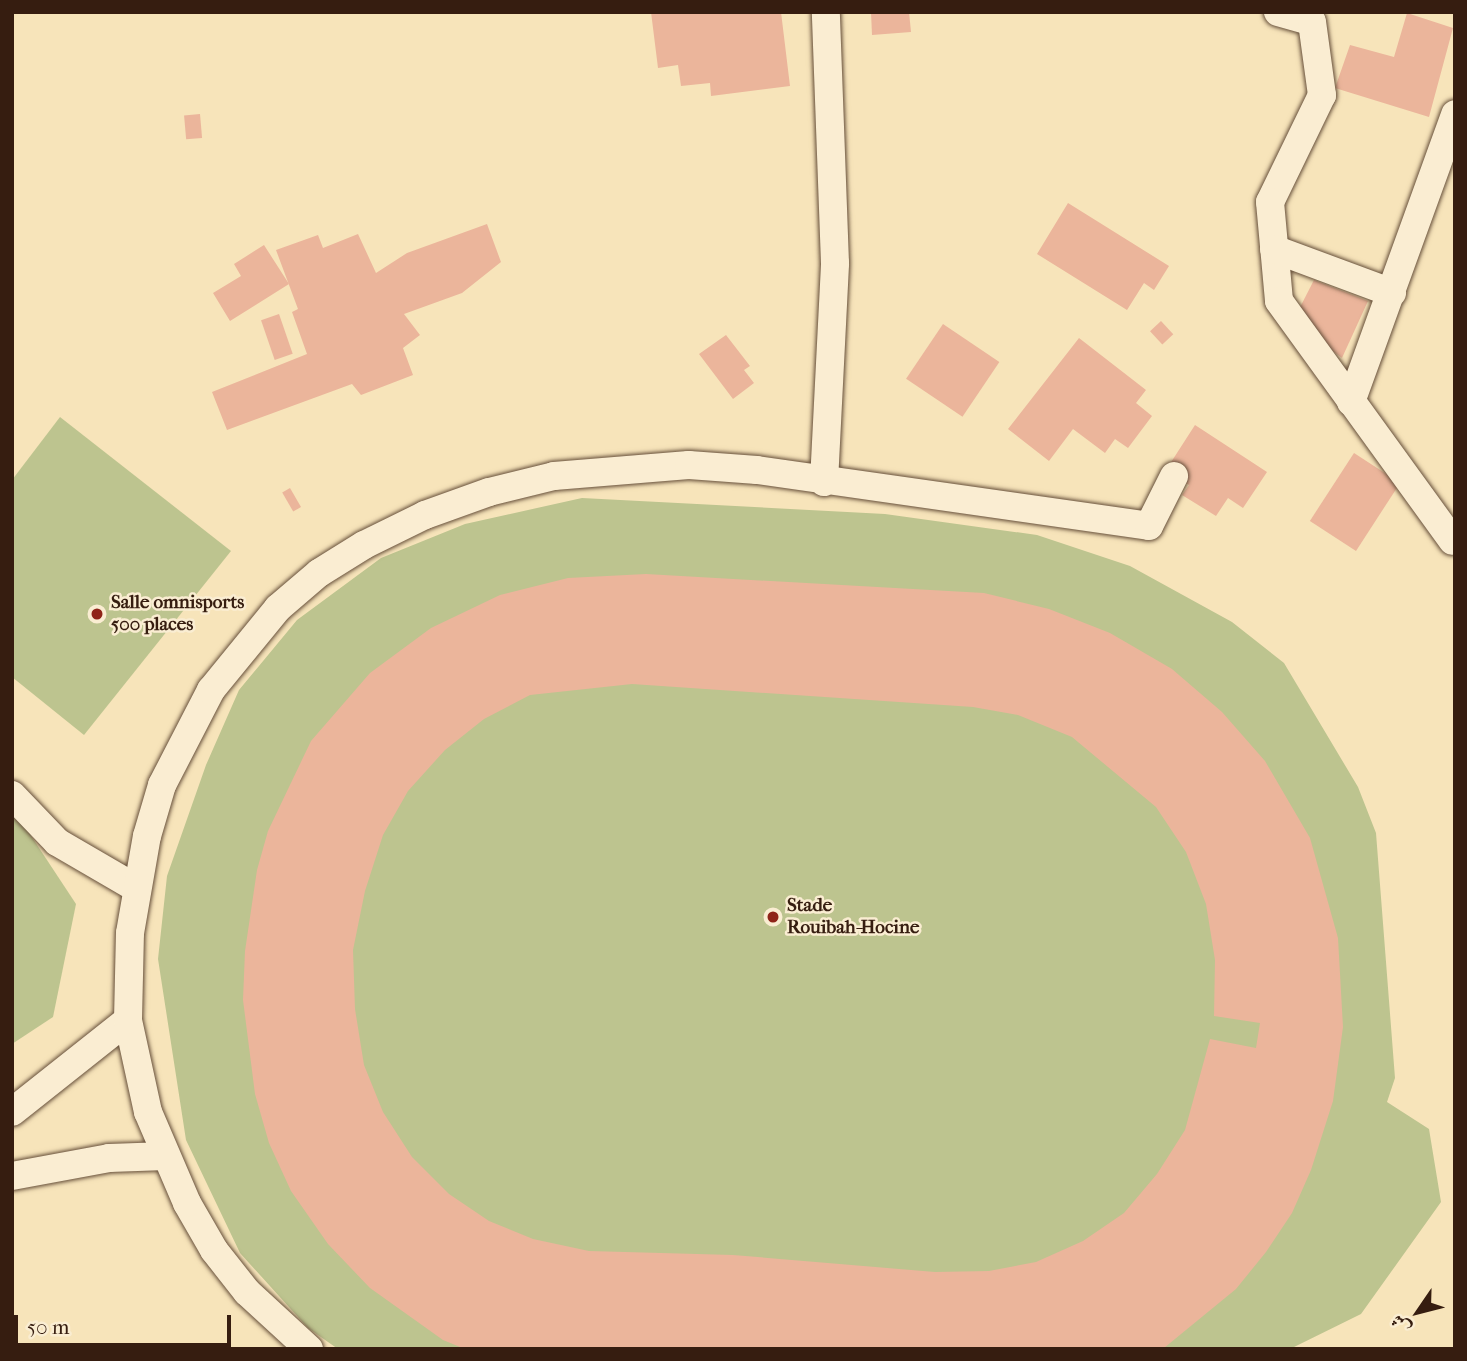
<!DOCTYPE html>
<html>
<head>
<meta charset="utf-8">
<style>
	body { margin:0 }
	#map { position:relative; width:1467px; height:1361px; overflow:hidden; background:#f7e4ba; font-family:"IM FELL French Canon",Amiri,serif }
	div>[style] { position:absolute }
	.green>* { inset:0; background:#bdc48f }
	.building>* { inset:0; background:#ebb59b; transform-origin:0 0 }
	.roads { filter:drop-shadow(0 0 2px #664f3a) drop-shadow(0 0 2px #664f3a) }
	.minor>* { height:28px; margin:-14px; padding:0 14px; transform-origin:14px; border-radius:14px; background:#faedd2 }
	.dots>* { width:19px; height:19px; translate:-50% -50%; box-sizing:border-box; border:4px solid #faedd2; border-radius:50% }
	span { translate:-50% -50%; white-space:nowrap; text-align:center; line-height:1.15; -webkit-text-stroke:5px #faedd2; paint-order:stroke }
	.poi-label { font-size:19px; color:#361d10; font-weight:700 }
	.left { translate:0 -50%; text-align:left }
	.frame { position:absolute; inset:0; border:14px solid #361d10; pointer-events:none }
	.north { position:absolute; left:1383px; top:1277px; width:70px; height:70px; -webkit-text-stroke:5px #faedd2; paint-order:stroke; rotate:235deg; font-size:19px; font-weight:700; line-height:28px; text-align:center; color:#361d10 }
	.north::after { content:''; display:block; margin:auto; width:24px; height:32px; background:#361d10; clip-path:polygon(50% 0,100% 100%,50% 72%,0 100%) }
	.scale { position:absolute; left:14px; top:1315px; width:217px; height:32px; box-sizing:border-box; border:4px solid #361d10; border-top:0; padding-left:9px; font-size:21px; line-height:24px; white-space:nowrap; color:#361d10; -webkit-text-stroke:5px #faedd2; paint-order:stroke }
</style>
</head>
<body>
<div id="map">
	<div class="green">
		<i style="clip-path:polygon(60px 417px,231px 551px,84px 735px,12px 677px,12px 480px)"></i>
		<i style="clip-path:polygon(582px 498px,885px 514px,1037px 535px,1130px 566px,1232px 622px,1284px 663px,1358px 787px,1376px 833px,1395px 1078px,1387px 1102px,1429px 1129px,1441px 1202px,1361px 1314px,1290px 1349px,338px 1349px,308px 1328px,240px 1253px,186px 1140px,158px 959px,167px 876px,206px 765px,239px 690px,297px 620px,381px 558px,465px 524px)"></i>
		<i style="clip-path:polygon(12px 807px,76px 904px,53px 1017px,12px 1044px)"></i>
	</div>
	<div class="building">
		<i style="clip-path:polygon(651px 12px,781px 12px,790px 86px,711px 96px,710px 83px,681px 86px,678px 65px,658px 68px)"></i>
		<i style="clip-path:polygon(871px 12px,909px 12px,911px 32px,872px 35px)"></i>
		<i style="clip-path:polygon(1407px 13px,1453px 28px,1429px 117px,1335px 88px,1350px 45px,1394px 57px)"></i>
		<i style="left:200px;top:114px;width:24px;height:16px;rotate:85deg"></i>
		<i style="clip-path:polygon(1068px 203px,1169px 266px,1154px 290px,1144px 283px,1127px 310px,1037px 254px)"></i>
		<i style="clip-path:polygon(487px 224px,501px 262px,462px 293px,404px 314px,420px 335px,403px 348px,413px 375px,361px 395px,352px 384px,227px 430px,212px 392px,307px 354px,292px 312px,298px 309px,276px 250px,318px 235px,323px 248px,358px 234px,376px 273px,407px 253px)"></i>
		<i style="clip-path:polygon(264px 245px,289px 284px,230px 321px,213px 293px,241px 276px,234px 264px)"></i>
		<i style="clip-path:polygon(1314px 280px,1368px 301px,1342px 358px,1293px 321px)"></i>
		<i style="left:279px;top:314px;width:42px;height:19px;rotate:71deg"></i>
		<i style="left:1161px;top:321px;width:18px;height:15px;rotate:47deg"></i>
		<i style="left:943px;top:324px;width:68px;height:66px;rotate:34deg"></i>
		<i style="clip-path:polygon(726px 335px,750px 366px,744px 370px,754px 383px,733px 399px,699px 354px)"></i>
		<i style="clip-path:polygon(1079px 338px,1146px 390px,1136px 403px,1152px 416px,1128px 448px,1115px 439px,1105px 453px,1073px 429px,1049px 461px,1008px 429px)"></i>
		<i style="clip-path:polygon(1195px 425px,1267px 472px,1243px 508px,1228px 498px,1216px 516px,1182px 495px,1189px 485px,1166px 470px)"></i>
		<i style="left:1354px;top:453px;width:55px;height:81px;rotate:33deg"></i>
		<i style="left:290px;top:488px;width:22px;height:9px;rotate:60deg"></i>
		<i style="clip-path:polygon(evenodd,646px 574px,984px 593px,1049px 609px,1110px 633px,1172px 669px,1222px 712px,1265px 761px,1310px 838px,1338px 938px,1343px 1027px,1333px 1101px,1311px 1170px,1292px 1213px,1266px 1252px,1236px 1289px,1164px 1348px,465px 1349px,443px 1340px,370px 1288px,328px 1244px,291px 1191px,269px 1143px,255px 1094px,243px 1000px,245px 951px,257px 870px,268px 831px,311px 741px,370px 673px,431px 628px,500px 595px,568px 578px,646px 574px,632px 684px,973px 707px,1018px 715px,1072px 737px,1156px 807px,1186px 852px,1206px 904px,1215px 960px,1214px 1016px,1260px 1023px,1256px 1048px,1210px 1039px,1185px 1130px,1157px 1174px,1124px 1213px,1083px 1241px,1036px 1262px,989px 1271px,935px 1272px,733px 1255px,589px 1251px,533px 1239px,489px 1221px,449px 1194px,412px 1157px,383px 1112px,364px 1065px,355px 1009px,353px 950px,365px 891px,383px 835px,408px 791px,445px 750px,484px 719px,530px 695px,632px 684px)"></i>
	</div>
	<div class="roads">
		<div class="minor">
			<i style="left:1278px;top:12px;width:35px;rotate:16deg"></i>
			<i style="left:1312px;top:22px;width:74px;rotate:82.2deg"></i>
			<i style="left:1322px;top:95px;width:119px;rotate:115.9deg"></i>
			<i style="left:1270px;top:202px;width:99px;rotate:84.8deg"></i>
			<i style="left:1279px;top:301px;width:296px;rotate:54.1deg"></i>
			<i style="left:1274px;top:249px;width:126px;rotate:20.4deg"></i>
			<i style="left:1351px;top:402px;width:306px;rotate:-70.1deg"></i>
			<i style="left:824px;top:482px;width:219px;rotate:-87.1deg"></i>
			<i style="left:835px;top:263px;width:251px;rotate:-92.1deg"></i>
			<i style="left:12px;top:795px;width:65px;rotate:46.2deg"></i>
			<i style="left:57px;top:842px;width:91px;rotate:30.2deg"></i>
			<i style="left:12px;top:1112px;width:148px;rotate:-38.4deg"></i>
			<i style="left:12px;top:1176px;width:99px;rotate:-10.5deg"></i>
			<i style="left:109px;top:1158px;width:57px;rotate:-2deg"></i>
			<i style="left:309px;top:1349px;width:84px;rotate:-137.4deg"></i>
			<i style="left:247px;top:1292px;width:53px;rotate:-128.2deg"></i>
			<i style="left:214px;top:1250px;width:54px;rotate:-119.9deg"></i>
			<i style="left:187px;top:1203px;width:99px;rotate:-113.2deg"></i>
			<i style="left:148px;top:1112px;width:94px;rotate:-102.3deg"></i>
			<i style="left:128px;top:1020px;width:87px;rotate:-88.7deg"></i>
			<i style="left:130px;top:933px;width:98px;rotate:-80.1deg"></i>
			<i style="left:147px;top:836px;width:53px;rotate:-73.6deg"></i>
			<i style="left:162px;top:785px;width:107px;rotate:-62.7deg"></i>
			<i style="left:211px;top:690px;width:106px;rotate:-50.7deg"></i>
			<i style="left:278px;top:608px;width:54px;rotate:-40.5deg"></i>
			<i style="left:319px;top:573px;width:53px;rotate:-31.9deg"></i>
			<i style="left:364px;top:545px;width:68px;rotate:-26.2deg"></i>
			<i style="left:425px;top:515px;width:68px;rotate:-19.8deg"></i>
			<i style="left:489px;top:492px;width:67px;rotate:-13.8deg"></i>
			<i style="left:554px;top:476px;width:135px;rotate:-4.7deg"></i>
			<i style="left:689px;top:465px;width:68px;rotate:4.2deg"></i>
			<i style="left:757px;top:470px;width:396px;rotate:8.1deg"></i>
			<i style="left:1149px;top:526px;width:56px;rotate:-63.4deg"></i>
		</div>
	</div>
	<div class="dots">
		<i style="left:97px;top:614px;background:#8f2418"></i>
		<i style="left:773px;top:917px;background:#8f2418"></i>
	</div>
	<div class="poi-label">
		<span class="left" style="left:111px;top:614px">Salle omnisports<br>500 places</span>
		<span class="left" style="left:787px;top:917px">Stade<br>Rouibah-Hocine</span>
	</div>
	<div class="frame"></div>
	<div class="north">ش</div>
	<div class="scale">50 m</div>
</div>
</body>
</html>
